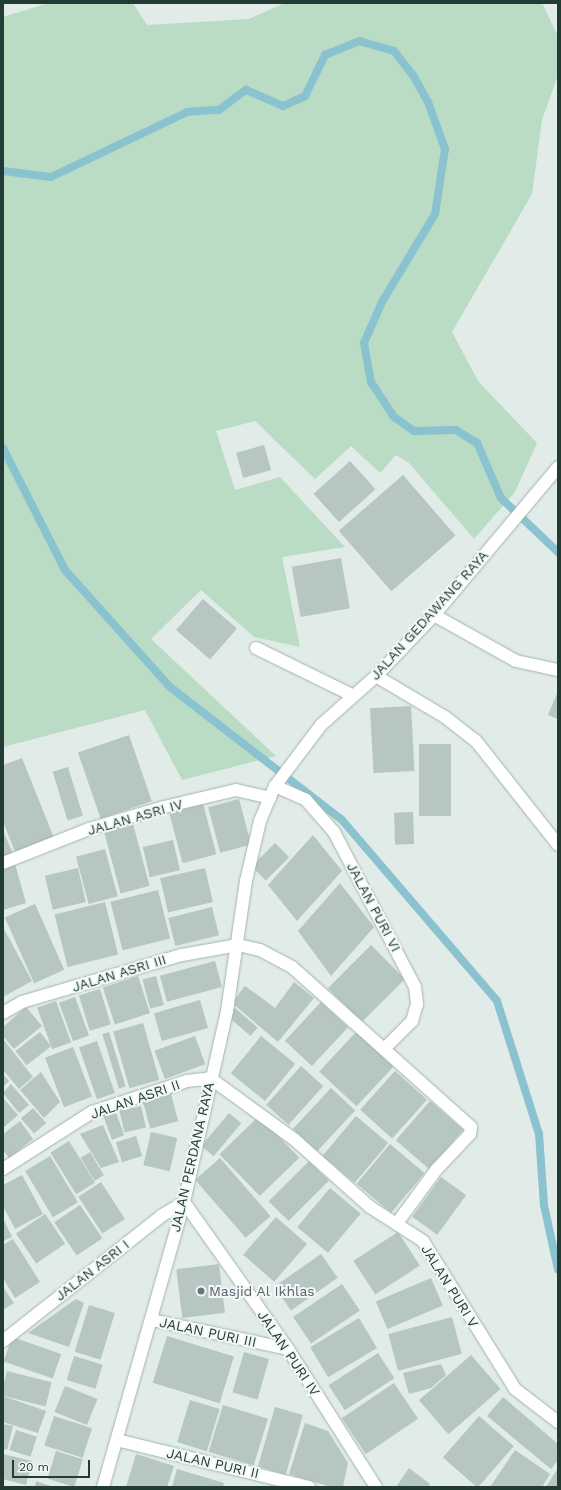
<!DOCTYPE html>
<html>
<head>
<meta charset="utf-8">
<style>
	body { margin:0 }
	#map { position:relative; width:561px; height:1490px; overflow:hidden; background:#e1ebe7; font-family:"Work Sans",sans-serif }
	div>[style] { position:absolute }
	.green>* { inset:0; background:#badcc4 }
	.stream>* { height:8px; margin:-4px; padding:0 4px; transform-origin:4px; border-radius:4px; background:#8ac2cf }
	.building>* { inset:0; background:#b6c6c0; transform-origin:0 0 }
	.roads { filter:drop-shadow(0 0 1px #a4b3ae) drop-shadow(0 0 1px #a4b3ae) }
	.minor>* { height:12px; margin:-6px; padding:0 6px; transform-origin:6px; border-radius:6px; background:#fff }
	.dots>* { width:11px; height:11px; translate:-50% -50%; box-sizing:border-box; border:2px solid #f1f8f5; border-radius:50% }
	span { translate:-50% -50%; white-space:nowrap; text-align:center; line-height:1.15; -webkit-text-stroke:4px #f1f8f5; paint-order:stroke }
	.street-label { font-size:14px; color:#223b35 }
	.worship-label { font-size:14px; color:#5b616d }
	.left { translate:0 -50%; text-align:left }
	.frame { position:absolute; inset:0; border:4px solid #223b35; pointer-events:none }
	.scale { position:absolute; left:12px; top:1460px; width:78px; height:18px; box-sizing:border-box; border:2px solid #223b35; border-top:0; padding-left:5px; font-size:12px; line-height:14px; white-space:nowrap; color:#223b35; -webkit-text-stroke:3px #f1f8f5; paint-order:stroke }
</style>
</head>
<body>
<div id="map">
	<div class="green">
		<i style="clip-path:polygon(49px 3px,133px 3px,147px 25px,249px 19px,285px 3px,542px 3px,558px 36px,558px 75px,542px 120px,532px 194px,452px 332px,478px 381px,537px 443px,515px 492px,474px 539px,409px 463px,396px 455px,380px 473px,351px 446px,315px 479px,255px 421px,216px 431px,235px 490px,280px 477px,345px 547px,282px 557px,300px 647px,254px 637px,201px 590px,151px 639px,276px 756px,182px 780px,145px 710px,3px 747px,3px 17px)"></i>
	</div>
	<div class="stream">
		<i style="left:3px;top:171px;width:48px;rotate:7.1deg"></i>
		<i style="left:51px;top:177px;width:151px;rotate:-25.5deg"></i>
		<i style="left:187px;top:112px;width:32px;rotate:-4deg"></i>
		<i style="left:219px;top:110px;width:34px;rotate:-37deg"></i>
		<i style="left:246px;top:90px;width:40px;rotate:23.4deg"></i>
		<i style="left:283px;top:106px;width:24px;rotate:-24deg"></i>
		<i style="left:305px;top:96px;width:46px;rotate:-64deg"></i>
		<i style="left:325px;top:55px;width:37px;rotate:-22deg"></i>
		<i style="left:359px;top:41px;width:36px;rotate:16deg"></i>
		<i style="left:394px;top:51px;width:31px;rotate:52deg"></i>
		<i style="left:413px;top:75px;width:31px;rotate:61deg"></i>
		<i style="left:428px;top:102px;width:50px;rotate:70.1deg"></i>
		<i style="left:445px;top:149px;width:66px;rotate:98.7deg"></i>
		<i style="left:435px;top:214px;width:103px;rotate:121.1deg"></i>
		<i style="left:382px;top:302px;width:45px;rotate:113.7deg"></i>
		<i style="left:364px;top:343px;width:40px;rotate:80deg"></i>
		<i style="left:371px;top:382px;width:42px;rotate:56.7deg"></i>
		<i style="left:394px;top:417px;width:24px;rotate:35deg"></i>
		<i style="left:414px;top:431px;width:42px;rotate:-1.4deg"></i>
		<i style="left:456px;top:430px;width:25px;rotate:32deg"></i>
		<i style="left:477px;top:443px;width:60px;rotate:66.4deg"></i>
		<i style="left:501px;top:498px;width:79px;rotate:43.5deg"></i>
		<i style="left:3px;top:448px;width:137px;rotate:63.1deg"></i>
		<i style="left:65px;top:570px;width:157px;rotate:48.1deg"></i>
		<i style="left:170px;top:687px;width:217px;rotate:37.7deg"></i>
		<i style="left:342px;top:820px;width:238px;rotate:49.4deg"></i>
		<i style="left:497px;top:1001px;width:139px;rotate:72.5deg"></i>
		<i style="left:539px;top:1134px;width:71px;rotate:86deg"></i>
		<i style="left:544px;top:1205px;width:66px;rotate:77.8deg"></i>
	</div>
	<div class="building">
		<i style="left:264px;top:445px;width:26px;height:29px;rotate:74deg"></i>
		<i style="left:350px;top:461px;width:38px;height:49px;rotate:48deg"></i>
		<i style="left:403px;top:475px;width:80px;height:85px;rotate:49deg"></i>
		<i style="left:341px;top:558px;width:51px;height:50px;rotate:80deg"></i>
		<i style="left:203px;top:599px;width:45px;height:41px;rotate:41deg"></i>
		<i style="clip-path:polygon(558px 691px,558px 719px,548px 715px)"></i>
		<i style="left:411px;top:706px;width:65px;height:41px;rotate:87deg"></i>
		<i style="left:129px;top:735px;width:70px;height:54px;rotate:71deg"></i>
		<i style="left:419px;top:744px;width:32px;height:72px"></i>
		<i style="clip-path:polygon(22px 758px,54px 838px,16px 854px,3px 822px,3px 765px)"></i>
		<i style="left:68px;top:767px;width:51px;height:16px;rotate:73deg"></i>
		<i style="left:239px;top:799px;width:47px;height:32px;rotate:75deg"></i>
		<i style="left:203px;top:804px;width:52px;height:35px;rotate:75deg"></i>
		<i style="left:413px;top:812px;width:32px;height:19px;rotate:88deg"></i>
		<i style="left:133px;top:824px;width:64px;height:30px;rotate:75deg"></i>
		<i style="clip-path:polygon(3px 831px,13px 853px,3px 858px)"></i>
		<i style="clip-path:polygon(313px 835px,342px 871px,297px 921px,268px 885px)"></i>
		<i style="left:173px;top:840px;width:31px;height:31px;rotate:77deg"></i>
		<i style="left:275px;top:843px;width:20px;height:33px;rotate:45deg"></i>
		<i style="left:105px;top:849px;width:49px;height:30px;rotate:75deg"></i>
		<i style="clip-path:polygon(15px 864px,26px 903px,3px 910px,3px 867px)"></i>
		<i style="left:78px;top:868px;width:35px;height:34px;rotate:77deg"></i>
		<i style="left:205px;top:868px;width:35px;height:46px;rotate:77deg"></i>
		<i style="clip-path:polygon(340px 883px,374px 927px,331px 976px,298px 931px)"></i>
		<i style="left:158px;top:890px;width:50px;height:49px;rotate:76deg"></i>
		<i style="left:105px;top:902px;width:54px;height:52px;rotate:76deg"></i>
		<i style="left:35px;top:904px;width:72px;height:33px;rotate:66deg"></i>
		<i style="left:212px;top:907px;width:29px;height:45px;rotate:76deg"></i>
		<i style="clip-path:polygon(3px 927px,32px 981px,3px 997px)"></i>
		<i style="left:371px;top:945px;width:48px;height:61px;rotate:45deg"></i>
		<i style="left:215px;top:961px;width:27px;height:57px;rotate:75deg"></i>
		<i style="left:138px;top:976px;width:39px;height:37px;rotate:72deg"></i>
		<i style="left:156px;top:976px;width:30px;height:14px;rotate:75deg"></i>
		<i style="clip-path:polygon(294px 982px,314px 998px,278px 1042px,232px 1003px,245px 986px,275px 1008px)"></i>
		<i style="left:100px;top:989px;width:37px;height:22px;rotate:73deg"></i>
		<i style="left:75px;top:997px;width:41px;height:17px;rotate:70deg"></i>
		<i style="left:200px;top:1000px;width:29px;height:48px;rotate:74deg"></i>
		<i style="left:56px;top:1001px;width:44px;height:20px;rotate:70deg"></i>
		<i style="left:321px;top:1002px;width:37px;height:53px;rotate:43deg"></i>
		<i style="clip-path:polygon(26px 1007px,42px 1026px,14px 1049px,3px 1036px,3px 1027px)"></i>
		<i style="left:235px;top:1008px;width:30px;height:11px;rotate:41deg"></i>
		<i style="left:143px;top:1023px;width:59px;height:31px;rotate:74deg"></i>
		<i style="left:40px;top:1032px;width:18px;height:31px;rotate:52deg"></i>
		<i style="left:109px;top:1032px;width:57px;height:7px;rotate:73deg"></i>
		<i style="left:356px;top:1032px;width:51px;height:54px;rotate:43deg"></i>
		<i style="left:195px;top:1036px;width:30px;height:43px;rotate:70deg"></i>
		<i style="left:261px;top:1036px;width:44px;height:48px;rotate:39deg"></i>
		<i style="clip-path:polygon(3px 1039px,33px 1077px,19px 1089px,3px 1070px)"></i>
		<i style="left:97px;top:1041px;width:55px;height:19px;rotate:71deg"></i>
		<i style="left:73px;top:1047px;width:53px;height:30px;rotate:69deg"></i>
		<i style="left:301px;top:1066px;width:30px;height:52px;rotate:42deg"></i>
		<i style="left:395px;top:1071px;width:43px;height:52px;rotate:42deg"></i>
		<i style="clip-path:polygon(41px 1072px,60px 1102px,44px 1118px,20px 1090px)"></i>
		<i style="clip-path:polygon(3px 1074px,9px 1081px,3px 1087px)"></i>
		<i style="clip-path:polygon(11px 1084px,29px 1105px,19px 1113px,3px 1093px)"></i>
		<i style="left:331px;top:1088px;width:33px;height:56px;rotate:43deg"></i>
		<i style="left:171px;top:1094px;width:28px;height:29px;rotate:75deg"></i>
		<i style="clip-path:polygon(3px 1098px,18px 1115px,3px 1128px)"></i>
		<i style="left:430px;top:1101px;width:44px;height:52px;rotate:41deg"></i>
		<i style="left:141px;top:1106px;width:22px;height:22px;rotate:77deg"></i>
		<i style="left:33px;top:1108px;width:20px;height:16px;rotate:49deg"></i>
		<i style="left:115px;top:1110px;width:27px;height:13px;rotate:70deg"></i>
		<i style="left:229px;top:1113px;width:16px;height:43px;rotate:40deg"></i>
		<i style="left:259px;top:1116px;width:58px;height:55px;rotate:46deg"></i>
		<i style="left:356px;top:1116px;width:42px;height:52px;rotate:40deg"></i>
		<i style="clip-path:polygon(20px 1121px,33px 1139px,9px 1158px,3px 1150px,3px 1134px)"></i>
		<i style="clip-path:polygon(103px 1125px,119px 1162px,101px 1168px,80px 1134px)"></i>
		<i style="left:151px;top:1132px;width:27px;height:34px;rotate:13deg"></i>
		<i style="left:136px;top:1136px;width:21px;height:21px;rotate:73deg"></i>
		<i style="left:69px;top:1141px;width:49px;height:22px;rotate:58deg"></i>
		<i style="left:390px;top:1144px;width:45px;height:52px;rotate:40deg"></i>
		<i style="left:90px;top:1152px;width:27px;height:11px;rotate:59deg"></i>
		<i style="left:50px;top:1156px;width:54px;height:29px;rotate:59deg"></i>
		<i style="left:220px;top:1158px;width:77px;height:33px;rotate:49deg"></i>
		<i style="left:309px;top:1161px;width:28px;height:57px;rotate:45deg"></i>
		<i style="clip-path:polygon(22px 1175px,43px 1214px,15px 1229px,3px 1206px,3px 1185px)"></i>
		<i style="left:441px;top:1177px;width:31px;height:49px;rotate:36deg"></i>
		<i style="left:101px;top:1182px;width:44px;height:27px;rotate:57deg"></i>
		<i style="left:330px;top:1188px;width:40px;height:51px;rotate:40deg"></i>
		<i style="left:80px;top:1205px;width:40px;height:31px;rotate:56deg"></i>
		<i style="left:45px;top:1214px;width:36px;height:35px;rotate:56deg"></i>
		<i style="left:276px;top:1217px;width:41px;height:50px;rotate:41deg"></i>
		<i style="clip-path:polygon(3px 1218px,12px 1237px,3px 1241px)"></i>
		<i style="left:398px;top:1232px;width:40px;height:53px;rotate:57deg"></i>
		<i style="clip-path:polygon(13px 1239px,40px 1282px,15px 1298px,3px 1278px,3px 1245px)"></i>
		<i style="left:321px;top:1254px;width:29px;height:57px;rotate:55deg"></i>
		<i style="left:219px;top:1264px;width:49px;height:43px;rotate:83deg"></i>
		<i style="left:431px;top:1278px;width:30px;height:60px;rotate:67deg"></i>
		<i style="left:342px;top:1284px;width:32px;height:59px;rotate:56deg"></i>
		<i style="clip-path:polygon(3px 1287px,14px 1303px,3px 1310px)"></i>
		<i style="clip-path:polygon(76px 1299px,84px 1303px,69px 1347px,28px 1333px)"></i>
		<i style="left:89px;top:1305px;width:27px;height:49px;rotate:17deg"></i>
		<i style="left:452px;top:1317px;width:38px;height:66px;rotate:75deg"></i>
		<i style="left:359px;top:1318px;width:35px;height:57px;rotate:59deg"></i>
		<i style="left:167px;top:1336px;width:70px;height:49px;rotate:17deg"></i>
		<i style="left:12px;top:1337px;width:52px;height:26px;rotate:19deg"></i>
		<i style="left:244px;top:1352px;width:26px;height:42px;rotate:16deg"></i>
		<i style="left:378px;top:1353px;width:30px;height:59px;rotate:57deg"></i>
		<i style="left:471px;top:1355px;width:45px;height:69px;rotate:49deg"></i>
		<i style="left:74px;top:1356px;width:30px;height:25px;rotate:17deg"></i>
		<i style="clip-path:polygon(441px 1364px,446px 1375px,431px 1388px,409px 1394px,403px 1373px)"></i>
		<i style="left:7px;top:1371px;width:46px;height:25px;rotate:14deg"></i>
		<i style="left:394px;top:1383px;width:43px;height:63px;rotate:56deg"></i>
		<i style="left:65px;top:1386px;width:35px;height:28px;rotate:22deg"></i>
		<i style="clip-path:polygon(3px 1396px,46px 1411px,38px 1433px,3px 1422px)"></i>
		<i style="clip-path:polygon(503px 1397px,558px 1444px,558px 1460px,551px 1469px,487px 1416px)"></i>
		<i style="left:190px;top:1400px;width:31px;height:44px;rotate:17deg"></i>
		<i style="left:223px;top:1405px;width:47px;height:49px;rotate:17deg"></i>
		<i style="left:275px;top:1407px;width:29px;height:62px;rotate:16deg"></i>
		<i style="left:54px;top:1416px;width:40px;height:31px;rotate:18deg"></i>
		<i style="left:479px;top:1416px;width:46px;height:55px;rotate:41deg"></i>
		<i style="clip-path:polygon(305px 1423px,328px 1431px,348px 1463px,343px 1487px,331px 1487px,289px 1474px)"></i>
		<i style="clip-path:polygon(3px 1424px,13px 1426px,7px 1450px,3px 1449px)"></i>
		<i style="left:16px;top:1430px;width:22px;height:21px;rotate:18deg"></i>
		<i style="clip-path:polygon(515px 1450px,550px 1474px,542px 1487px,490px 1487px)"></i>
		<i style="left:56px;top:1451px;width:28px;height:29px;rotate:17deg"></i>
		<i style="clip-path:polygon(3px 1454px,32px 1461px,26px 1485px,3px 1479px)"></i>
		<i style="clip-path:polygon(136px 1454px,174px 1466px,167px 1487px,126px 1487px)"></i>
		<i style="clip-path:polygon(409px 1468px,430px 1484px,428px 1487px,396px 1487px)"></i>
		<i style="clip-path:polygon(558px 1468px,558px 1487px,546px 1487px)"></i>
		<i style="clip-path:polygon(177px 1469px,224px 1483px,223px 1487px,172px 1487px)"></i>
		<i style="clip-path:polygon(36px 1481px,54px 1487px,35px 1487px)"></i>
	</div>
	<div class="roads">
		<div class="minor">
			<i style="left:434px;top:615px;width:94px;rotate:29.3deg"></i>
			<i style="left:516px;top:661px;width:43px;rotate:12.1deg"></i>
			<i style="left:256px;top:648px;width:107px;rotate:26.1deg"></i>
			<i style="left:376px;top:676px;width:80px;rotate:30.7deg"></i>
			<i style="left:445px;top:717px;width:39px;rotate:38deg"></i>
			<i style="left:476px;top:741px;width:132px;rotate:51.7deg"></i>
			<i style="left:275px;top:786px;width:34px;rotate:24deg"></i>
			<i style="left:306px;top:800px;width:43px;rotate:48.8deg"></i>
			<i style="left:334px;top:832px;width:175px;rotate:62.4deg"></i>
			<i style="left:415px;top:987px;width:17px;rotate:83deg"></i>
			<i style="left:417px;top:1004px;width:18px;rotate:106deg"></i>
			<i style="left:412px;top:1021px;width:38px;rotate:135deg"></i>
			<i style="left:3px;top:863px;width:92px;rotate:-21.6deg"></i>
			<i style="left:89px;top:829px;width:78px;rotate:-16.3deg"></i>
			<i style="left:164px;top:807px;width:74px;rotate:-13.3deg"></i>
			<i style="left:236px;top:790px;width:35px;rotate:13deg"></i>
			<i style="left:3px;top:1013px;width:22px;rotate:-30deg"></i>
			<i style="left:22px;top:1002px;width:167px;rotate:-16.4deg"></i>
			<i style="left:182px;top:955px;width:57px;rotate:-10.1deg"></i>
			<i style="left:238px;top:945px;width:23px;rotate:13deg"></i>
			<i style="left:260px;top:950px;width:36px;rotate:28deg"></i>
			<i style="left:292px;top:967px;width:240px;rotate:41.8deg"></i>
			<i style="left:471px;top:1127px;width:7px;rotate:98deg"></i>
			<i style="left:470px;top:1134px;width:50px;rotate:133.4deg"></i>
			<i style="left:436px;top:1170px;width:66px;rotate:126.3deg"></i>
			<i style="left:3px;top:1169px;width:106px;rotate:-32.6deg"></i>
			<i style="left:92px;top:1112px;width:100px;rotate:-18.1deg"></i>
			<i style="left:187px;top:1081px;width:23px;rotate:-7deg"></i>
			<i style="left:210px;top:1078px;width:105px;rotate:36.1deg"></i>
			<i style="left:295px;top:1140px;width:101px;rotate:41.8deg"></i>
			<i style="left:370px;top:1207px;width:63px;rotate:32.7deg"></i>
			<i style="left:423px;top:1241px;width:174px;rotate:58.1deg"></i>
			<i style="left:515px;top:1389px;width:54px;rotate:37.5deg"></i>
			<i style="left:152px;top:1320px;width:139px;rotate:12deg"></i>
			<i style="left:3px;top:1341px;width:201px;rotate:-38.3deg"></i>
			<i style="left:161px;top:1216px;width:27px;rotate:-31deg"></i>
			<i style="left:184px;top:1202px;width:180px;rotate:54.7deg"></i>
			<i style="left:288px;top:1349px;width:164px;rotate:57.5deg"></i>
			<i style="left:117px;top:1440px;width:198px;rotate:13.8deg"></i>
			<i style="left:103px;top:1487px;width:296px;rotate:-74.1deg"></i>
			<i style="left:184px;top:1202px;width:196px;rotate:-77.3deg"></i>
			<i style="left:227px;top:1011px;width:131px;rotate:-81.7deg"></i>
			<i style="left:246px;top:881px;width:62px;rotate:-76.9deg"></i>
			<i style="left:260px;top:821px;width:38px;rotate:-67deg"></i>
			<i style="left:275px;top:786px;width:76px;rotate:-53deg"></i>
			<i style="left:321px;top:725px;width:74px;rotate:-41.7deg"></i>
			<i style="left:376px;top:676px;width:84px;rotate:-46.4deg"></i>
			<i style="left:434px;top:615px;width:193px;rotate:-50deg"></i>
		</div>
	</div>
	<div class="dots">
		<i style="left:201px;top:1291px;background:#6b7280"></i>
	</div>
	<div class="street-label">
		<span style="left:429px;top:615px;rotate:-48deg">JALAN GEDAWANG RAYA</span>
		<span style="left:135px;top:817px;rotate:-16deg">JALAN ASRI IV</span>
		<span style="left:374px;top:907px;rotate:62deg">JALAN PURI VI</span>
		<span style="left:119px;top:973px;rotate:-17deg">JALAN ASRI III</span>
		<span style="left:135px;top:1099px;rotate:-19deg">JALAN ASRI II</span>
		<span style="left:192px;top:1157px;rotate:-77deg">JALAN PERDANA RAYA</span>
		<span style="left:92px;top:1270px;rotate:-38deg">JALAN ASRI I</span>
		<span style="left:450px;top:1286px;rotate:58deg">JALAN PURI V</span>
		<span style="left:208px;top:1332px;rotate:12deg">JALAN PURI III</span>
		<span style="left:289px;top:1353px;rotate:56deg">JALAN PURI IV</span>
		<span style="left:213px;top:1463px;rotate:13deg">JALAN PURI II</span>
	</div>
	<div class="worship-label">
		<span class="left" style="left:209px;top:1291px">Masjid Al Ikhlas</span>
	</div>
	<div class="frame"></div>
	<div class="scale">20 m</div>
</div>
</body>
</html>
